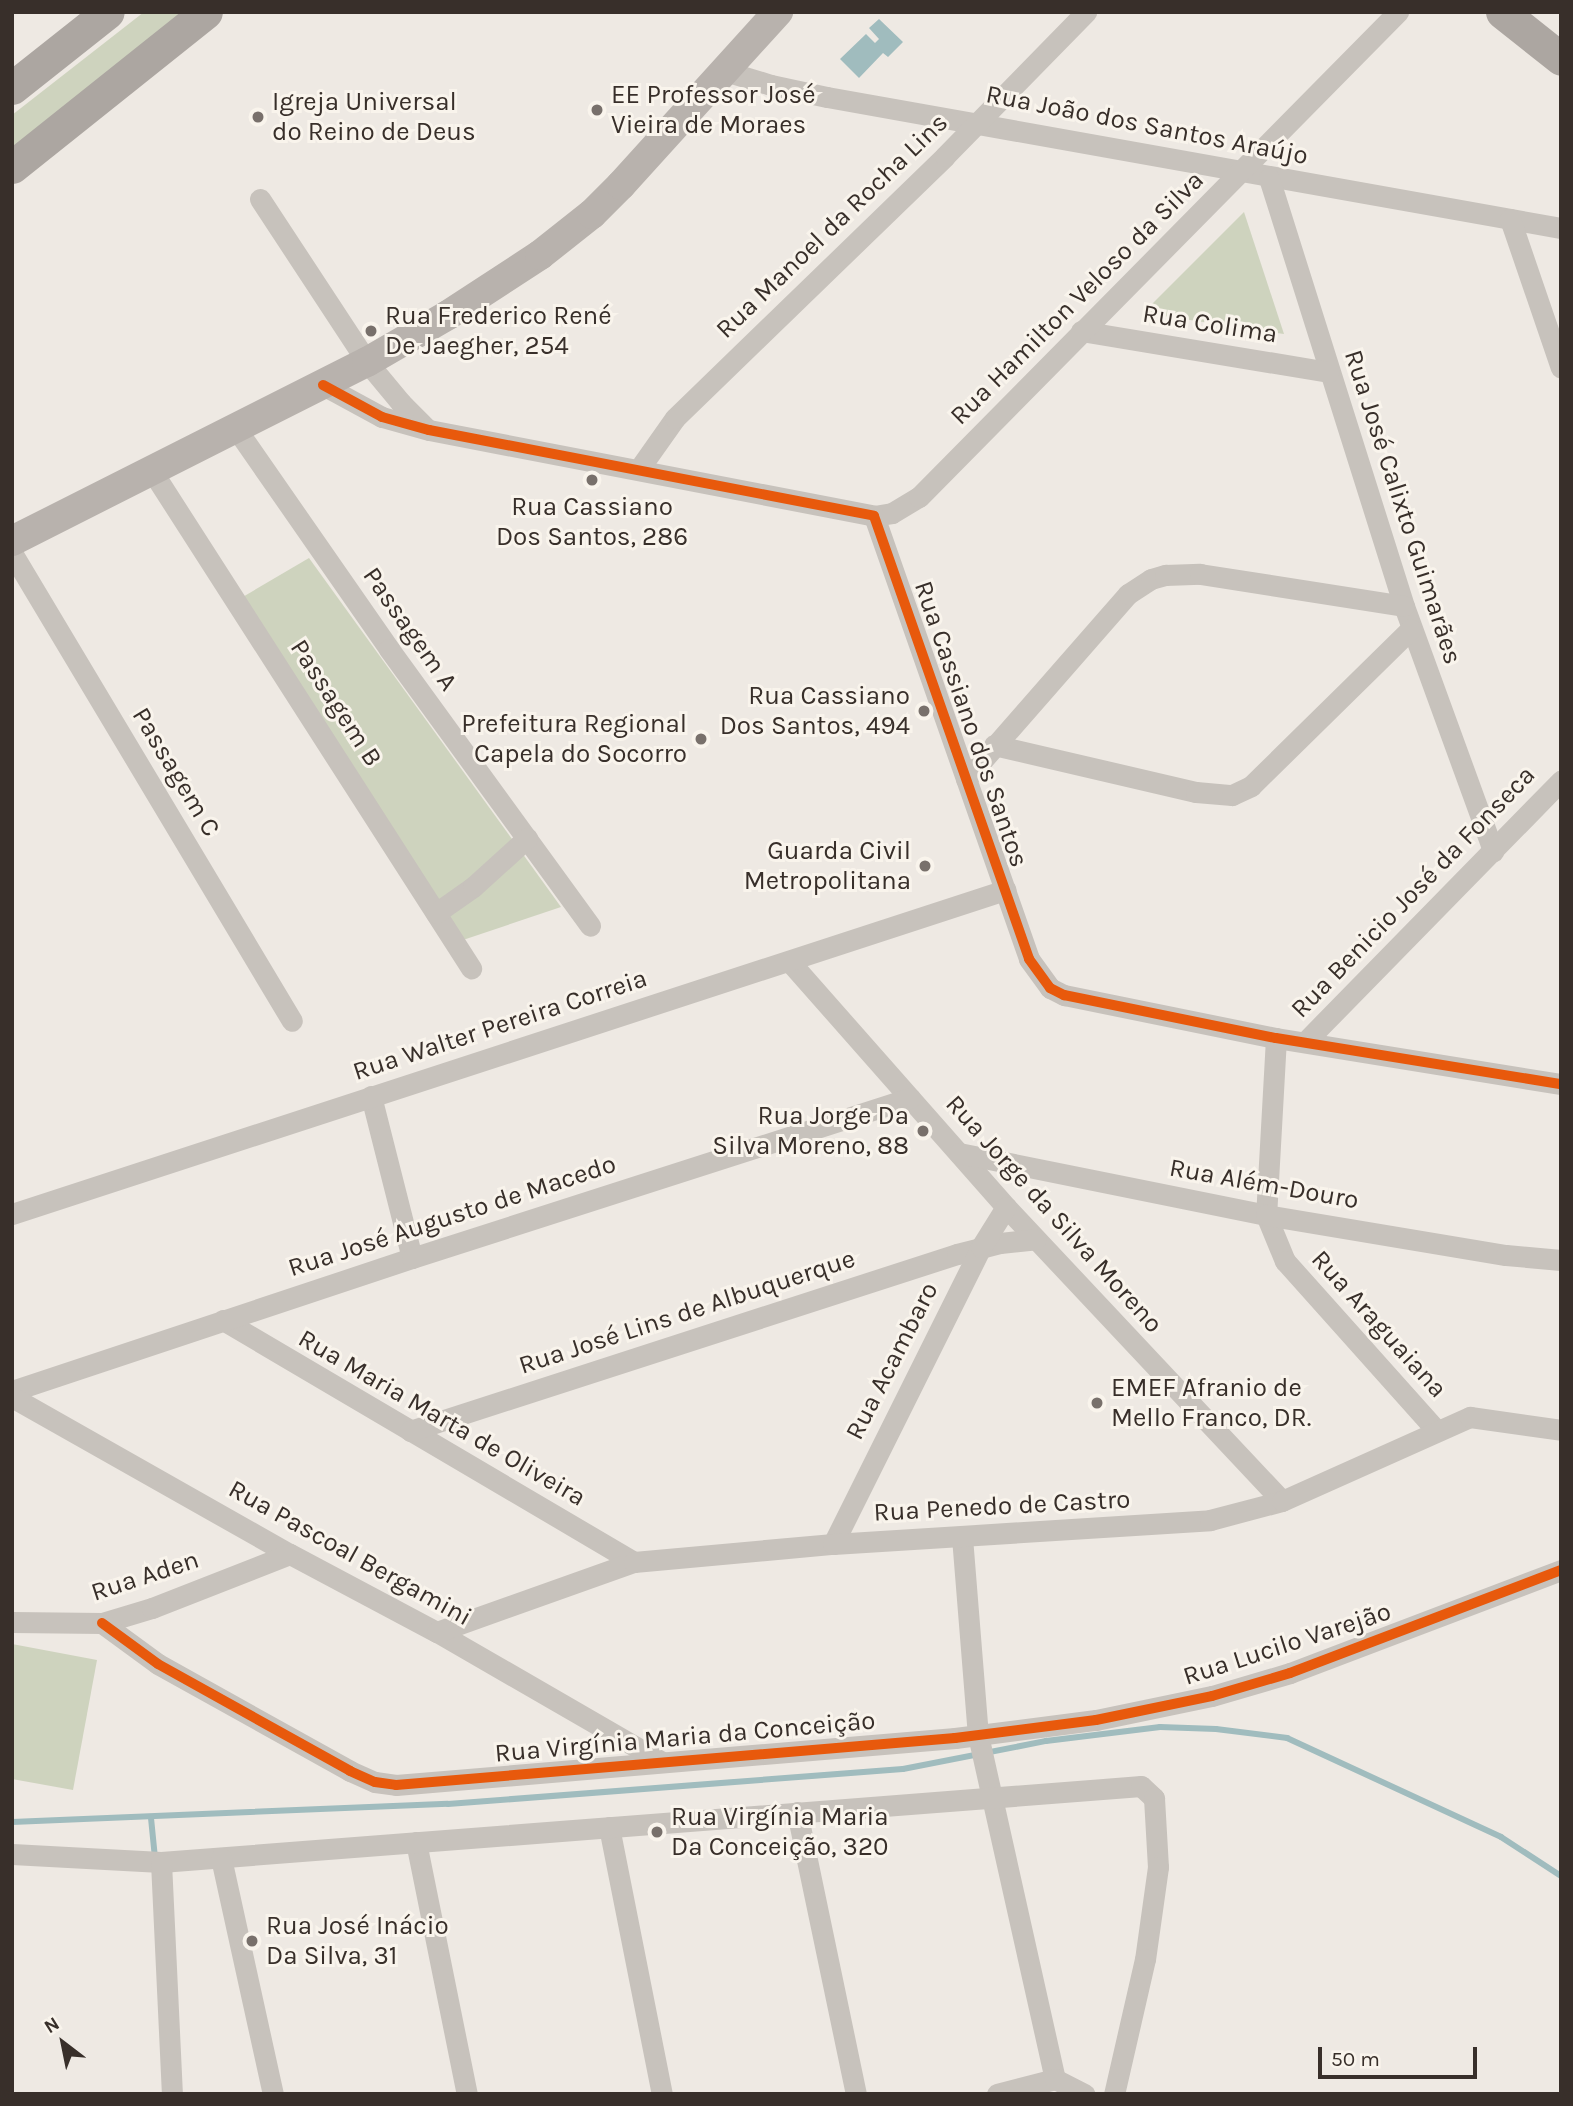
<!DOCTYPE html>
<html>
<head>
<meta charset="utf-8">
<style>
	body { margin:0 }
	#map { position:relative; width:1573px; height:2106px; overflow:hidden; background:#eee9e3; font-family:Karla,sans-serif }
	div>[style] { position:absolute }
	.green>* { inset:0; background:#ced3be }
	.water>* { inset:0; background:#a0bcbe }
	.stream>* { height:6px; margin:-3px; padding:0 3px; transform-origin:3px; border-radius:3px; background:#a0bcbe }
	.street>* { height:21px; margin:-10.5px; padding:0 10.5px; transform-origin:10.5px; border-radius:10.5px; background:#c7c2bc }
	.secondary>* { height:30px; margin:-15px; padding:0 15px; transform-origin:15px; border-radius:15px; background:#b8b2ad }
	.primary>* { height:33px; margin:-16.5px; padding:0 16.5px; transform-origin:16.5px; border-radius:16.5px; background:#aca6a1 }
	.cycleway>* { height:10px; margin:-5px; padding:0 5px; transform-origin:5px; border-radius:5px; background:#e8590c }
	.dots>* { width:19px; height:19px; translate:-50% -50%; box-sizing:border-box; border:4px solid #f9f4ec; border-radius:50% }
	span { translate:-50% -50%; white-space:nowrap; text-align:center; line-height:1.15; -webkit-text-stroke:6px #f9f4ec; paint-order:stroke }
	.poi-label { font-size:26px; color:#382f2a }
	.left { translate:0 -50%; text-align:left }
	.right { translate:-100% -50%; text-align:right }
	.street-label { font-size:26px; color:#382f2a }
	.frame { position:absolute; inset:0; border:14px solid #382f2a; pointer-events:none }
	.north { position:absolute; left:28px; top:2008px; width:70px; height:70px; -webkit-text-stroke:5px #f9f4ec; paint-order:stroke; rotate:328deg; font-size:19px; font-weight:700; line-height:28px; text-align:center; color:#382f2a }
	.north::after { content:''; display:block; margin:auto; width:24px; height:32px; background:#382f2a; clip-path:polygon(50% 0,100% 100%,50% 72%,0 100%) }
	.scale { position:absolute; left:1318px; top:2047px; width:159px; height:32px; box-sizing:border-box; border:4px solid #382f2a; border-top:0; padding-left:9px; font-size:21px; line-height:24px; white-space:nowrap; color:#382f2a; -webkit-text-stroke:5px #f9f4ec; paint-order:stroke }
</style>
</head>
<body>
<div id="map">
	<div class="green">
		<i style="clip-path:polygon(144px 12px,190px 12px,12px 153px,12px 115px)"></i>
		<i style="clip-path:polygon(1244px 212px,1284px 334px,1143px 313px)"></i>
		<i style="clip-path:polygon(309px 558px,561px 907px,463px 940px,241px 598px)"></i>
		<i style="clip-path:polygon(12px 1644px,97px 1660px,73px 1790px,12px 1779px)"></i>
	</div>
	<div class="water">
		<i style="clip-path:polygon(879px 19px,903px 42px,888px 57px,883px 53px,859px 78px,840px 59px,866px 34px,875px 43px,879px 39px,869px 28px)"></i>
	</div>
	<div class="stream">
		<i style="left:151px;top:1818px;width:40px;rotate:84.3deg"></i>
		<i style="left:12px;top:1822px;width:436px;rotate:-2.4deg"></i>
		<i style="left:448px;top:1804px;width:456px;rotate:-4.4deg"></i>
		<i style="left:903px;top:1769px;width:146px;rotate:-11.1deg"></i>
		<i style="left:1046px;top:1741px;width:115px;rotate:-7deg"></i>
		<i style="left:1160px;top:1727px;width:56px;rotate:2deg"></i>
		<i style="left:1216px;top:1729px;width:72px;rotate:7.2deg"></i>
		<i style="left:1287px;top:1738px;width:236px;rotate:24.8deg"></i>
		<i style="left:1501px;top:1837px;width:72px;rotate:33deg"></i>
	</div>
	<div class="street">
		<i style="left:725px;top:71px;width:48px;rotate:16.9deg"></i>
		<i style="left:771px;top:85px;width:57px;rotate:12.1deg"></i>
		<i style="left:827px;top:97px;width:746px;rotate:10.12deg"></i>
		<i style="left:1269px;top:178px;width:449px;rotate:72.5deg"></i>
		<i style="left:1404px;top:606px;width:261px;rotate:70deg"></i>
		<i style="left:260px;top:199px;width:195px;rotate:56.7deg"></i>
		<i style="left:367px;top:362px;width:53px;rotate:50.3deg"></i>
		<i style="left:401px;top:403px;width:37px;rotate:45deg"></i>
		<i style="left:1510px;top:219px;width:157px;rotate:71.1deg"></i>
		<i style="left:1081px;top:331px;width:251px;rotate:9.4deg"></i>
		<i style="left:323px;top:385px;width:67px;rotate:28.5deg"></i>
		<i style="left:382px;top:417px;width:49px;rotate:15.5deg"></i>
		<i style="left:429px;top:430px;width:453px;rotate:10.9deg"></i>
		<i style="left:874px;top:516px;width:469px;rotate:70.7deg"></i>
		<i style="left:1029px;top:959px;width:36px;rotate:54deg"></i>
		<i style="left:1050px;top:988px;width:16px;rotate:27deg"></i>
		<i style="left:1064px;top:995px;width:216px;rotate:11.5deg"></i>
		<i style="left:1276px;top:1038px;width:289px;rotate:9.2deg"></i>
		<i style="left:237px;top:430px;width:267px;rotate:55.2deg"></i>
		<i style="left:389px;top:649px;width:342px;rotate:54deg"></i>
		<i style="left:639px;top:469px;width:62px;rotate:-54.8deg"></i>
		<i style="left:675px;top:418px;width:376px;rotate:-44.1deg"></i>
		<i style="left:945px;top:156px;width:202px;rotate:-45.6deg"></i>
		<i style="left:152px;top:471px;width:591px;rotate:57.31deg"></i>
		<i style="left:874px;top:516px;width:18px;rotate:-9deg"></i>
		<i style="left:892px;top:513px;width:31px;rotate:-31deg"></i>
		<i style="left:919px;top:497px;width:682px;rotate:-45.36deg"></i>
		<i style="left:12px;top:553px;width:545px;rotate:59.11deg"></i>
		<i style="left:994px;top:745px;width:207px;rotate:13.1deg"></i>
		<i style="left:1196px;top:792px;width:36px;rotate:5deg"></i>
		<i style="left:1232px;top:795px;width:21px;rotate:-25deg"></i>
		<i style="left:1251px;top:786px;width:224px;rotate:-44.5deg"></i>
		<i style="left:966px;top:779px;width:246px;rotate:-48.8deg"></i>
		<i style="left:1128px;top:594px;width:27px;rotate:-33deg"></i>
		<i style="left:1151px;top:579px;width:15px;rotate:-16deg"></i>
		<i style="left:1165px;top:575px;width:35px;rotate:-2deg"></i>
		<i style="left:1200px;top:574px;width:206px;rotate:8.9deg"></i>
		<i style="left:436px;top:913px;width:45px;rotate:-35.1deg"></i>
		<i style="left:473px;top:887px;width:73px;rotate:-42.2deg"></i>
		<i style="left:790px;top:962px;width:327px;rotate:48.6deg"></i>
		<i style="left:1006px;top:1207px;width:403px;rotate:46.8deg"></i>
		<i style="left:1276px;top:1038px;width:177px;rotate:93.2deg"></i>
		<i style="left:1266px;top:1215px;width:50px;rotate:67.6deg"></i>
		<i style="left:1285px;top:1261px;width:227px;rotate:48.2deg"></i>
		<i style="left:1305px;top:1042px;width:366px;rotate:-45.6deg"></i>
		<i style="left:371px;top:1096px;width:167px;rotate:75.8deg"></i>
		<i style="left:959px;top:1153px;width:313px;rotate:11.4deg"></i>
		<i style="left:1266px;top:1215px;width:243px;rotate:9.5deg"></i>
		<i style="left:1506px;top:1255px;width:55px;rotate:5.2deg"></i>
		<i style="left:12px;top:1214px;width:1045px;rotate:-18.07deg"></i>
		<i style="left:223px;top:1320px;width:477px;rotate:30.5deg"></i>
		<i style="left:12px;top:1391px;width:422px;rotate:-18.4deg"></i>
		<i style="left:412px;top:1258px;width:523px;rotate:-17.81deg"></i>
		<i style="left:12px;top:1397px;width:319px;rotate:29.5deg"></i>
		<i style="left:290px;top:1554px;width:166px;rotate:28deg"></i>
		<i style="left:437px;top:1632px;width:258px;rotate:30deg"></i>
		<i style="left:410px;top:1431px;width:575px;rotate:-17.93deg"></i>
		<i style="left:957px;top:1254px;width:44px;rotate:-14.3deg"></i>
		<i style="left:1000px;top:1243px;width:36px;rotate:-6deg"></i>
		<i style="left:962px;top:1537px;width:199px;rotate:85.4deg"></i>
		<i style="left:978px;top:1735px;width:353px;rotate:77.4deg"></i>
		<i style="left:833px;top:1544px;width:332px;rotate:-63.5deg"></i>
		<i style="left:981px;top:1247px;width:47px;rotate:-58deg"></i>
		<i style="left:12px;top:1622px;width:90px;rotate:0.6deg"></i>
		<i style="left:102px;top:1623px;width:52px;rotate:-16.7deg"></i>
		<i style="left:152px;top:1608px;width:148px;rotate:-21.4deg"></i>
		<i style="left:102px;top:1623px;width:69px;rotate:36.2deg"></i>
		<i style="left:158px;top:1664px;width:220px;rotate:29.1deg"></i>
		<i style="left:350px;top:1771px;width:27px;rotate:24deg"></i>
		<i style="left:375px;top:1782px;width:21px;rotate:8deg"></i>
		<i style="left:396px;top:1785px;width:561px;rotate:-4.81deg"></i>
		<i style="left:955px;top:1738px;width:142px;rotate:-7.3deg"></i>
		<i style="left:1096px;top:1720px;width:118px;rotate:-11.7deg"></i>
		<i style="left:1212px;top:1696px;width:81px;rotate:-16.4deg"></i>
		<i style="left:1290px;top:1673px;width:290px;rotate:-20.8deg"></i>
		<i style="left:437px;top:1632px;width:209px;rotate:-19.6deg"></i>
		<i style="left:634px;top:1562px;width:200px;rotate:-5.2deg"></i>
		<i style="left:833px;top:1544px;width:378px;rotate:-3.6deg"></i>
		<i style="left:1210px;top:1520px;width:74px;rotate:-14.8deg"></i>
		<i style="left:1282px;top:1501px;width:206px;rotate:-24.1deg"></i>
		<i style="left:1470px;top:1417px;width:92px;rotate:8.1deg"></i>
		<i style="left:797px;top:1812px;width:288px;rotate:78.2deg"></i>
		<i style="left:609px;top:1827px;width:272px;rotate:78.8deg"></i>
		<i style="left:416px;top:1842px;width:257px;rotate:78.6deg"></i>
		<i style="left:12px;top:1854px;width:149px;rotate:3.1deg"></i>
		<i style="left:161px;top:1862px;width:983px;rotate:-4.43deg"></i>
		<i style="left:1141px;top:1786px;width:18px;rotate:43deg"></i>
		<i style="left:1154px;top:1798px;width:69px;rotate:86.7deg"></i>
		<i style="left:1158px;top:1867px;width:93px;rotate:98deg"></i>
		<i style="left:1145px;top:1959px;width:139px;rotate:102.9deg"></i>
		<i style="left:221px;top:1858px;width:242px;rotate:77.6deg"></i>
		<i style="left:161px;top:1862px;width:232px;rotate:87.3deg"></i>
		<i style="left:997px;top:2094px;width:60px;rotate:-14.5deg"></i>
		<i style="left:1055px;top:2079px;width:33px;rotate:27deg"></i>
	</div>
	<div class="secondary">
		<i style="left:12px;top:541px;width:398px;rotate:-26.8deg"></i>
		<i style="left:367px;top:362px;width:94px;rotate:-30.1deg"></i>
		<i style="left:448px;top:315px;width:110px;rotate:-33.1deg"></i>
		<i style="left:540px;top:255px;width:66px;rotate:-38.3deg"></i>
		<i style="left:592px;top:214px;width:41px;rotate:-45deg"></i>
		<i style="left:621px;top:185px;width:234px;rotate:-47.8deg"></i>
	</div>
	<div class="primary">
		<i style="left:1502px;top:12px;width:75px;rotate:38.5deg"></i>
		<i style="left:12px;top:88px;width:122px;rotate:-38.4deg"></i>
		<i style="left:12px;top:167px;width:248px;rotate:-38.6deg"></i>
	</div>
	<div class="cycleway">
		<i style="left:323px;top:385px;width:67px;rotate:28.5deg"></i>
		<i style="left:382px;top:417px;width:49px;rotate:15.5deg"></i>
		<i style="left:429px;top:430px;width:453px;rotate:10.9deg"></i>
		<i style="left:874px;top:516px;width:469px;rotate:70.7deg"></i>
		<i style="left:1029px;top:959px;width:36px;rotate:54deg"></i>
		<i style="left:1050px;top:988px;width:16px;rotate:27deg"></i>
		<i style="left:1064px;top:995px;width:216px;rotate:11.5deg"></i>
		<i style="left:1276px;top:1038px;width:289px;rotate:9.2deg"></i>
		<i style="left:102px;top:1623px;width:69px;rotate:36.2deg"></i>
		<i style="left:158px;top:1664px;width:220px;rotate:29.1deg"></i>
		<i style="left:350px;top:1771px;width:27px;rotate:24deg"></i>
		<i style="left:375px;top:1782px;width:21px;rotate:8deg"></i>
		<i style="left:396px;top:1785px;width:561px;rotate:-4.81deg"></i>
		<i style="left:955px;top:1738px;width:142px;rotate:-7.3deg"></i>
		<i style="left:1096px;top:1720px;width:118px;rotate:-11.7deg"></i>
		<i style="left:1212px;top:1696px;width:81px;rotate:-16.4deg"></i>
		<i style="left:1290px;top:1673px;width:290px;rotate:-20.8deg"></i>
	</div>
	<div class="dots">
		<i style="left:597px;top:110px;background:#78706b"></i>
		<i style="left:258px;top:117px;background:#78706b"></i>
		<i style="left:371px;top:331px;background:#78706b"></i>
		<i style="left:592px;top:480px;background:#78706b"></i>
		<i style="left:924px;top:711px;background:#78706b"></i>
		<i style="left:701px;top:739px;background:#78706b"></i>
		<i style="left:925px;top:866px;background:#78706b"></i>
		<i style="left:923px;top:1131px;background:#78706b"></i>
		<i style="left:1097px;top:1403px;background:#78706b"></i>
		<i style="left:657px;top:1832px;background:#78706b"></i>
		<i style="left:252px;top:1941px;background:#78706b"></i>
	</div>
	<div class="poi-label">
		<span class="left" style="left:611px;top:110px">EE Professor José<br>Vieira de Moraes</span>
		<span class="left" style="left:272px;top:117px">Igreja Universal<br>do Reino de Deus</span>
		<span class="left" style="left:385px;top:331px">Rua Frederico René<br>De Jaegher, 254</span>
		<span style="left:592px;top:522px">Rua Cassiano<br>Dos Santos, 286</span>
		<span class="right" style="left:910px;top:711px">Rua Cassiano<br>Dos Santos, 494</span>
		<span class="right" style="left:687px;top:739px">Prefeitura Regional<br>Capela do Socorro</span>
		<span class="right" style="left:911px;top:866px">Guarda Civil<br>Metropolitana</span>
		<span class="right" style="left:909px;top:1131px">Rua Jorge Da<br>Silva Moreno, 88</span>
		<span class="left" style="left:1111px;top:1403px">EMEF Afranio de<br>Mello Franco, DR.</span>
		<span class="left" style="left:671px;top:1832px">Rua Virgínia Maria<br>Da Conceição, 320</span>
		<span class="left" style="left:266px;top:1941px">Rua José Inácio<br>Da Silva, 31</span>
	</div>
	<div class="street-label">
		<span style="left:1147px;top:125px;rotate:11deg">Rua João dos Santos Araújo</span>
		<span style="left:832px;top:226px;rotate:-44deg">Rua Manoel da Rocha Lins</span>
		<span style="left:1077px;top:298px;rotate:-45deg">Rua Hamilton Veloso da Silva</span>
		<span style="left:1210px;top:324px;rotate:9deg">Rua Colima</span>
		<span style="left:1403px;top:507px;rotate:72deg">Rua José Calixto Guimarães</span>
		<span style="left:410px;top:629px;rotate:55deg">Passagem A</span>
		<span style="left:336px;top:703px;rotate:57deg">Passagem B</span>
		<span style="left:971px;top:724px;rotate:71deg">Rua Cassiano dos Santos</span>
		<span style="left:176px;top:772px;rotate:59deg">Passagem C</span>
		<span style="left:1413px;top:892px;rotate:-46deg">Rua Benicio José da Fonseca</span>
		<span style="left:500px;top:1025px;rotate:-18deg">Rua Walter Pereira Correia</span>
		<span style="left:1264px;top:1184px;rotate:10deg">Rua Além-Douro</span>
		<span style="left:1054px;top:1214px;rotate:48deg">Rua Jorge da Silva Moreno</span>
		<span style="left:452px;top:1216px;rotate:-18deg">Rua José Augusto de Macedo</span>
		<span style="left:687px;top:1312px;rotate:-18deg">Rua José Lins de Albuquerque</span>
		<span style="left:1379px;top:1324px;rotate:48deg">Rua Araguaiana</span>
		<span style="left:892px;top:1361px;rotate:-63deg">Rua Acambaro</span>
		<span style="left:442px;top:1418px;rotate:30deg">Rua Maria Marta de Oliveira</span>
		<span style="left:1002px;top:1506px;rotate:-3deg">Rua Penedo de Castro</span>
		<span style="left:350px;top:1553px;rotate:29deg">Rua Pascoal Bergamini</span>
		<span style="left:145px;top:1576px;rotate:-18deg">Rua Aden</span>
		<span style="left:1287px;top:1644px;rotate:-18deg">Rua Lucilo Varejão</span>
		<span style="left:685px;top:1737px;rotate:-5deg">Rua Virgínia Maria da Conceição</span>
	</div>
	<div class="frame"></div>
	<div class="north">N</div>
	<div class="scale">50 m</div>
</div>
</body>
</html>
